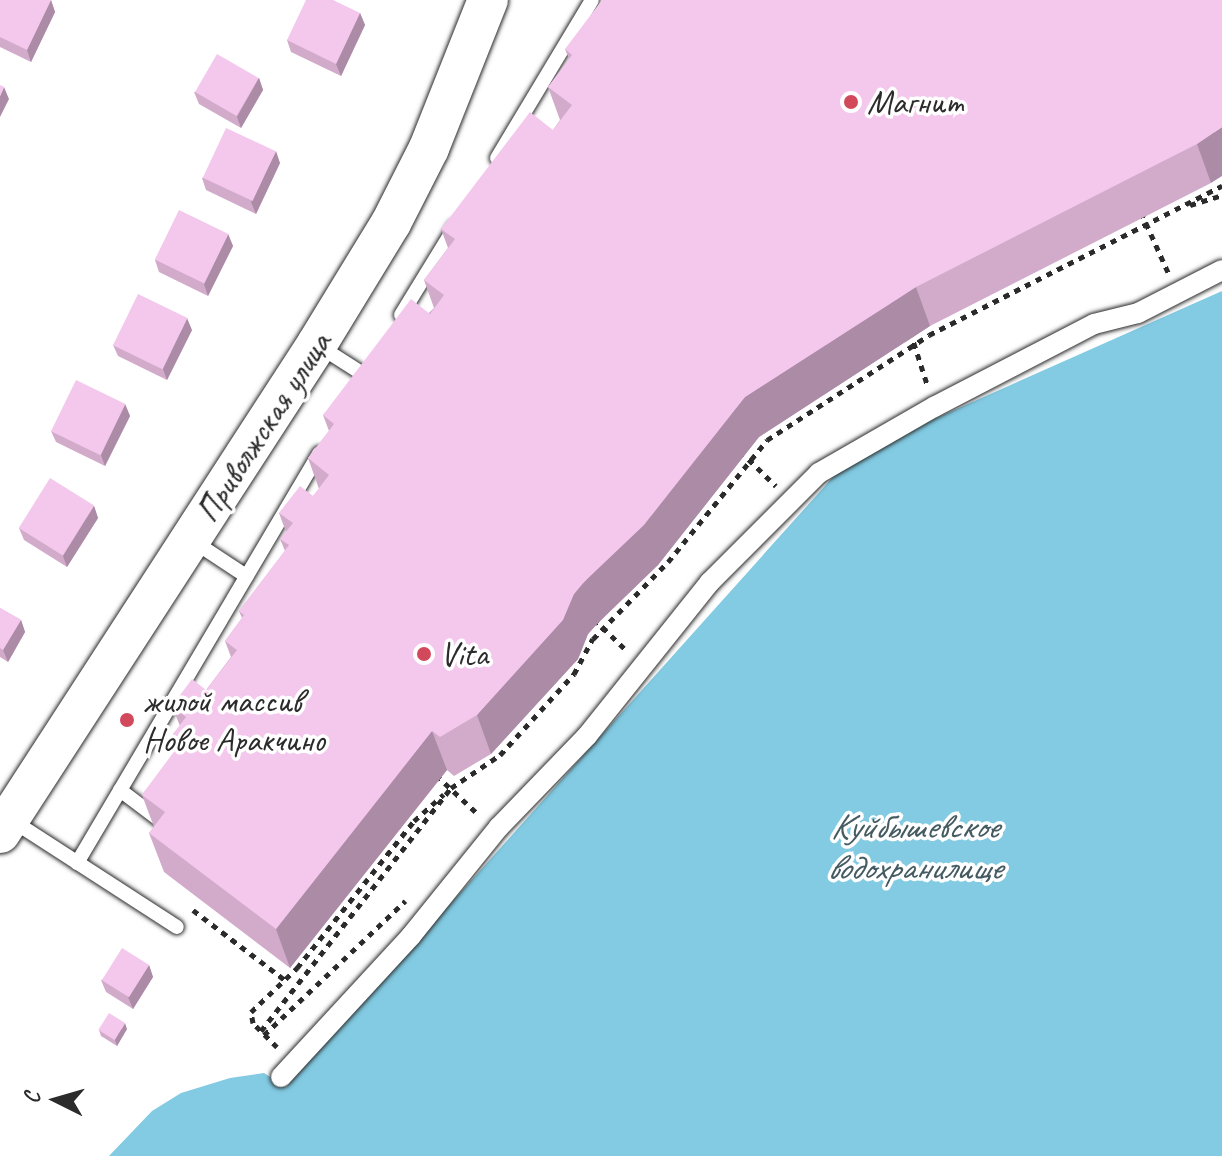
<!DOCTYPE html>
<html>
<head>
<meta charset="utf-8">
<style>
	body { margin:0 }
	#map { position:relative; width:1222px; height:1156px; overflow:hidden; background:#fff; font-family:Caveat,sans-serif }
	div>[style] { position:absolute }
	.water>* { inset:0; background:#82cbe3 }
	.path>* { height:5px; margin-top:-2.5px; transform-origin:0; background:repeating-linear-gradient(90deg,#2b2b2b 0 6px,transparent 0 12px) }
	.roads { filter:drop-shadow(0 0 2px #2b2b2b) drop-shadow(0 0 2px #2b2b2b) }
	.service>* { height:14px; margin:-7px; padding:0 7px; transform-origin:7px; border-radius:7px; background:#fff }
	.pedestrian>* { height:20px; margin:-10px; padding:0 10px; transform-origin:10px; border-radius:10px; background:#fff }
	.secondary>* { height:40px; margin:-20px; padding:0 20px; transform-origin:20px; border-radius:20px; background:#fff }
	.wall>* { inset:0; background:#d2abcb }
	.shaded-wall>* { inset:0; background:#ab8ba5 }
	.building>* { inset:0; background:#f4c7ec; transform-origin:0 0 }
	.dots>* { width:22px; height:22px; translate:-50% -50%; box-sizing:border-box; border:4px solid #fff; border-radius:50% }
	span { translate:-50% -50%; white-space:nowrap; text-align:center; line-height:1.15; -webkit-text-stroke:7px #fff; paint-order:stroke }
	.poi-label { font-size:34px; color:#2b2b2b }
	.left { translate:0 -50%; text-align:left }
	.street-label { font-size:34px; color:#2b2b2b }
	.water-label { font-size:36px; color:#455b62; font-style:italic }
	.north { position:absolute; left:16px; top:1060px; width:80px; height:80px; -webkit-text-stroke:6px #fff; paint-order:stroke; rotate:275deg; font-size:22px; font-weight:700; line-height:32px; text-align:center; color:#2b2b2b }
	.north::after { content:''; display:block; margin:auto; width:28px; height:36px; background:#2b2b2b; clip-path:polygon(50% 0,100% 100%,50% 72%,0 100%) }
</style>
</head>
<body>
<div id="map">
	<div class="water">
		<i style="clip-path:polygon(1222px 291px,1222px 1156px,109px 1156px,152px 1111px,181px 1093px,230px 1078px,264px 1073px,286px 1087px,841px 468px,907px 431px)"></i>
	</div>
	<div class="path">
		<i style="left:1190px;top:205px;width:34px;rotate:-17deg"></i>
		<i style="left:1141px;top:212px;width:66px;rotate:65.8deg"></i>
		<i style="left:910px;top:331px;width:59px;rotate:72.2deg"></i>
		<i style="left:740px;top:451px;width:50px;rotate:44.2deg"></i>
		<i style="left:594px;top:619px;width:46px;rotate:44.1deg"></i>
		<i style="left:436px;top:775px;width:57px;rotate:42.9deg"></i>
		<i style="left:193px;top:910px;width:116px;rotate:37.3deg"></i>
		<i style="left:261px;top:1031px;width:308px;rotate:-52deg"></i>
		<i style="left:451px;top:788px;width:59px;rotate:-34deg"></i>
		<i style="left:500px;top:755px;width:110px;rotate:-47.6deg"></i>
		<i style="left:574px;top:674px;width:40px;rotate:-62deg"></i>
		<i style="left:593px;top:639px;width:107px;rotate:-45.8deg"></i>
		<i style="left:668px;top:562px;width:157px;rotate:-50.9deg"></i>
		<i style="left:767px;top:440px;width:193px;rotate:-32.9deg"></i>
		<i style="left:929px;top:335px;width:329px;rotate:-27deg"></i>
		<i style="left:264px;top:1035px;width:195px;rotate:-43.5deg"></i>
		<i style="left:277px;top:1047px;width:34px;rotate:-135deg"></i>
		<i style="left:253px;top:1023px;width:11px;rotate:-100deg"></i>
		<i style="left:251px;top:1012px;width:64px;rotate:-43.7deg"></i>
		<i style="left:297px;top:968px;width:188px;rotate:-51.5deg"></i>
		<i style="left:414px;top:821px;width:40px;rotate:-42deg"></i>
	</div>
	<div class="roads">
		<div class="service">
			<i style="left:497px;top:158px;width:184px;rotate:-59deg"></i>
			<i style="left:401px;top:315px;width:103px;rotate:-58.5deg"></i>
			<i style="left:319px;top:346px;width:56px;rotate:32.6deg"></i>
			<i style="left:193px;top:541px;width:64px;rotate:33.4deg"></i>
			<i style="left:120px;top:790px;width:51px;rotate:37.1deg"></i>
			<i style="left:13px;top:821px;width:195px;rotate:32.9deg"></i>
			<i style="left:77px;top:863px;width:476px;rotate:-59.4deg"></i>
		</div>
		<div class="pedestrian">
			<i style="left:281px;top:1077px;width:192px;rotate:-47.3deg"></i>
			<i style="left:411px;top:936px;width:140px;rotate:-51.1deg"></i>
			<i style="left:499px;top:827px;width:127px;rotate:-46deg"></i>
			<i style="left:587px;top:736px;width:197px;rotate:-51.4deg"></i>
			<i style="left:710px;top:582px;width:154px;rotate:-45deg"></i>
			<i style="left:819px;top:473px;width:133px;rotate:-29.9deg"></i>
			<i style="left:934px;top:407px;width:180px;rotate:-27.4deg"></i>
			<i style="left:1094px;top:324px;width:45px;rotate:-14deg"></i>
			<i style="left:1138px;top:313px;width:94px;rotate:-27.1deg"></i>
		</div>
		<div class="secondary">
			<i style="left:0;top:833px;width:583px;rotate:-57.05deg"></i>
			<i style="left:317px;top:344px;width:142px;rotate:-58.6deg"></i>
			<i style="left:391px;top:223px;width:84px;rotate:-63.1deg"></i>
			<i style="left:429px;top:148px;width:159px;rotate:-68.3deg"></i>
		</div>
	</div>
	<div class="wall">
		<i style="clip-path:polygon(0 0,51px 0,55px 12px,31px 62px,0 47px)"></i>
		<i style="clip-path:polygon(1222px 0,1211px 183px,930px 326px,759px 437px,658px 565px,598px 623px,588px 634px,578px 659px,491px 754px,454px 776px,447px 770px,290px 968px,164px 872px,149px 833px,154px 827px,142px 795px,178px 747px,173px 734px,180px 726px,172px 706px,206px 690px,231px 657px,225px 641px,242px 618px,239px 611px,285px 551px,280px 539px,286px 532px,279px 513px,313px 496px,319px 489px,308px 458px,329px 431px,323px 415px,434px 308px,424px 280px,448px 248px,441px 229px,553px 130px,560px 120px,548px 87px,569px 59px,565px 49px)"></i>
		<i style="clip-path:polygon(360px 13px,365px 25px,341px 76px,291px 52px,287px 40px)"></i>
		<i style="clip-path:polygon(259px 78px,263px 90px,241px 128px,199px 104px,194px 92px)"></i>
		<i style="clip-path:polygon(280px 163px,256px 214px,206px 190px,202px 178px)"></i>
		<i style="clip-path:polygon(228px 234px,233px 246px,208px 296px,159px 272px,155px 260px)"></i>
		<i style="clip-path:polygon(192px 330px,167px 380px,118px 356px,113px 345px)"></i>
		<i style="clip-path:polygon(125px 404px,130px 416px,105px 466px,56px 442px,51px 431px)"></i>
		<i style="clip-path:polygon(94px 506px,98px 518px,67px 567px,24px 540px,19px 528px)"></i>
		<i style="clip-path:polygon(0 608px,21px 620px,25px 632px,8px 662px,0 657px)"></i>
		<i style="clip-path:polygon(149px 965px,153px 977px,133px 1009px,106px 992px,101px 980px)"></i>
		<i style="clip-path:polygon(127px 1029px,117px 1046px,101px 1036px,99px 1030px)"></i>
	</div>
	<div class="shaded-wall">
		<i style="clip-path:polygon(51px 0,55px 12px,31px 62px,27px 50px)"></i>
		<i style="clip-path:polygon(360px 13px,365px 25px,341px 76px,336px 64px)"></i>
		<i style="clip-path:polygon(259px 78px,263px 90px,241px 128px,237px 117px)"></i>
		<i style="clip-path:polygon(4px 87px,9px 99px,0 117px,0 96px)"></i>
		<i style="clip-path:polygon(1222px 127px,1222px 176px,1211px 183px,1197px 144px)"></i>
		<i style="clip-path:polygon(276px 151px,280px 163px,256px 214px,251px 202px)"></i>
		<i style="clip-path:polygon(228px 234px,233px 246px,208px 296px,204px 284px)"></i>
		<i style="clip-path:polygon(916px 287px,930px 326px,759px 437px,658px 565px,598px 623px,588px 634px,578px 659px,491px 754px,477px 715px,574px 594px,745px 397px)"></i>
		<i style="clip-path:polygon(187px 318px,192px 330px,167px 380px,163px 369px)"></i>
		<i style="clip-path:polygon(125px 404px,130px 416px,105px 466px,101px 455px)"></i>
		<i style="clip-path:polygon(94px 506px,98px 518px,67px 567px,63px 556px)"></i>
		<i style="clip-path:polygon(21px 620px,25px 632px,8px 662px,3px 650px)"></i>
		<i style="clip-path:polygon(432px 731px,447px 770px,290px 968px,276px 929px)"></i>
		<i style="clip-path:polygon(149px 965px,153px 977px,133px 1009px,128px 997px)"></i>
		<i style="clip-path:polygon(125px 1023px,127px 1029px,117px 1046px,115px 1040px)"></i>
	</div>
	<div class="building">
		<i style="clip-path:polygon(0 0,51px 0,27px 50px,0 37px)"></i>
		<i style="clip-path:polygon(306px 0,333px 0,360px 13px,336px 64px,287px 40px)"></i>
		<i style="clip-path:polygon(602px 0,1222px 0,1222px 127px,1197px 144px,916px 287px,745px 397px,644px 525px,583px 583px,574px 594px,563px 620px,477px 715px,440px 737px,432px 731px,276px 929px,149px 833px,165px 812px,142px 795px,182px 741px,173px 734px,186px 717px,172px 706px,192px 679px,206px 690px,237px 650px,225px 641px,244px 615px,239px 611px,289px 545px,280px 539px,293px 523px,279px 513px,300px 486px,313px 496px,329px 475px,308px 458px,334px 424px,323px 415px,411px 299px,430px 314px,444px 295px,424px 280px,455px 239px,441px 229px,530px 112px,553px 130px,572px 105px,548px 87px,572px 55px,565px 49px)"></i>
		<i style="left:217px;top:54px;width:48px;height:44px;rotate:30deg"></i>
		<i style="clip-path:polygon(0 85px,4px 87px,0 96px)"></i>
		<i style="left:226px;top:128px;width:55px;height:55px;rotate:25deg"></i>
		<i style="left:179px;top:210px;width:55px;height:55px;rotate:26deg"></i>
		<i style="left:138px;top:294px;width:55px;height:57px;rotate:26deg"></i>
		<i style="left:76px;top:380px;width:55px;height:57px;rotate:26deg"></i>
		<i style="left:50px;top:478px;width:52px;height:59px;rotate:32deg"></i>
		<i style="clip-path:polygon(0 608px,21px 620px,3px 650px,0 648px)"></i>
		<i style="left:122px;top:948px;width:32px;height:38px;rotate:32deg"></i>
		<i style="left:109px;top:1013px;width:19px;height:20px;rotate:32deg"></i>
	</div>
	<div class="dots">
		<i style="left:851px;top:102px;background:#d1495b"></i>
		<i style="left:424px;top:654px;background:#d1495b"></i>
		<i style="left:127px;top:720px;background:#d1495b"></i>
	</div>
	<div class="poi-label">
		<span class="left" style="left:867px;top:102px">Магнит</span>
		<span class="left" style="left:440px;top:654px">Vita</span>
		<span class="left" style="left:143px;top:720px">жилой массив<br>Новое Аракчино</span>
	</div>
	<div class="street-label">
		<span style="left:263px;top:427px;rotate:-57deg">Приволжская улица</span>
	</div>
	<div class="water-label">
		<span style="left:914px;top:847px">Куйбышевское<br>водохранилище</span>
	</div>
	<div class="north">С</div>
</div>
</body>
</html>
